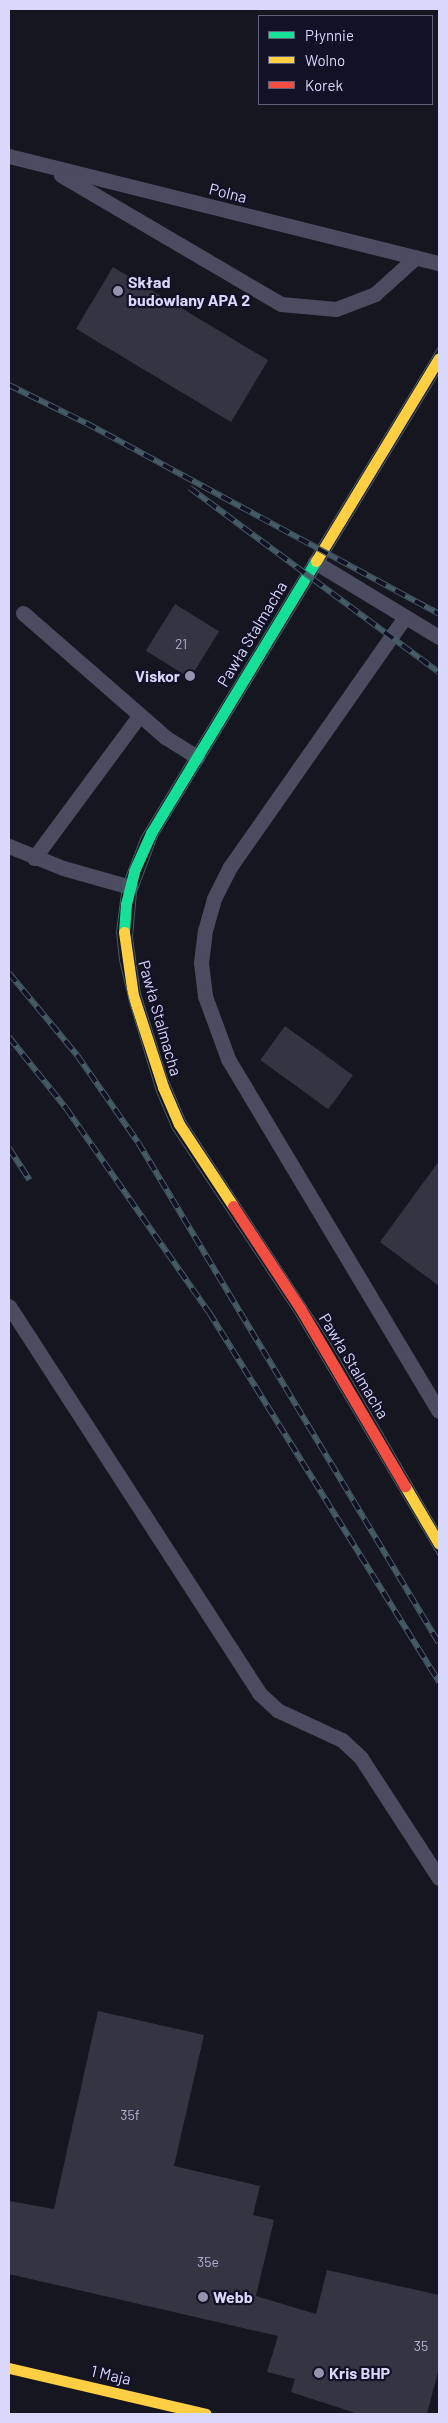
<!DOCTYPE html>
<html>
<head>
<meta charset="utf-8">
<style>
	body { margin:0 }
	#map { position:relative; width:448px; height:2423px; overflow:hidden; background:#161620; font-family:Barlow,sans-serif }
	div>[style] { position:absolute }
	.building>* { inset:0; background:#343442; transform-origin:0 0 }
	.lane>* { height:15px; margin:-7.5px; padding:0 7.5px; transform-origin:7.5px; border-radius:7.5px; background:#4c4c60 }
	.fast>* { height:11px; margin:-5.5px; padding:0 5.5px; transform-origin:5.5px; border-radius:5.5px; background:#16e098 }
	.slow>* { height:11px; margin:-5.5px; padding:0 5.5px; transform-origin:5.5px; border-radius:5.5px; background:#ffcf43 }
	.jam>* { height:11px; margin:-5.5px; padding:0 5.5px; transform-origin:5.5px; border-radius:5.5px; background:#f24e42 }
	.tram>* { height:1px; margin:-0.5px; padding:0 0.5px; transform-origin:0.5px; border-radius:0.5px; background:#455c67 }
	.rail>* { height:5.5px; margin-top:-2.75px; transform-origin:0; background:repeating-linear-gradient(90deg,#131125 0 11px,#455c67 0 22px); box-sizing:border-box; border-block:1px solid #455c67 }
	.dots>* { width:14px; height:14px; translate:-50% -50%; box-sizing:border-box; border:2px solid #131125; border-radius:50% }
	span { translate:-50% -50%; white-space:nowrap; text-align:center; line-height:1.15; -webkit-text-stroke:4.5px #131125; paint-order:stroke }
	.number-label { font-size:14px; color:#b0afce }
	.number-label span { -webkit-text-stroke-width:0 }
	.street-label { font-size:16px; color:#d9d8fc }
	.poi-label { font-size:16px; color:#d9d8fc; font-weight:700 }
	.left { translate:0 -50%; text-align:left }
	.right { translate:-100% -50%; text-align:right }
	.frame { position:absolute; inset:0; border:10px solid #d9d8fc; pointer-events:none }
	.legend { position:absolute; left:258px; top:15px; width:175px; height:90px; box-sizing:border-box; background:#131125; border:1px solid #62617b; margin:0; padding:6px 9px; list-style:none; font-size:15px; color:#d9d8fc }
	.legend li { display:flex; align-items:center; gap:10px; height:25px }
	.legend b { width:25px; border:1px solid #62617b }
</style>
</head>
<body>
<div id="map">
	<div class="building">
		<i style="left:113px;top:267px;width:181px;height:72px;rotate:31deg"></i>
		<i style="left:175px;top:604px;width:52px;height:55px;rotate:32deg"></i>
		<i style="left:285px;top:1026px;width:84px;height:42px;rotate:36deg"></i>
		<i style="clip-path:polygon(439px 1161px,439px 1286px,380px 1242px)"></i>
		<i style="clip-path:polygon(98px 2011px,204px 2035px,174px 2166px,260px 2186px,253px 2215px,274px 2220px,256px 2296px,316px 2314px,327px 2270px,439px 2295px,439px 2368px,427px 2414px,358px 2414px,291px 2392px,295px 2379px,267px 2372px,278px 2336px,9px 2274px,9px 2201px,54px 2209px)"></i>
	</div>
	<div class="lane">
		<i style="left:9px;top:156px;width:443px;rotate:14deg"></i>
		<i style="left:61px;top:175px;width:255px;rotate:30.4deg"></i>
		<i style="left:281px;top:304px;width:55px;rotate:5.2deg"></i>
		<i style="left:336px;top:309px;width:42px;rotate:-21deg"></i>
		<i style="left:375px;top:294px;width:55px;rotate:-42.1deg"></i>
		<i style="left:315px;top:562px;width:145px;rotate:31.2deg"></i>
		<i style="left:23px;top:613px;width:189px;rotate:41.1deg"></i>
		<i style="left:165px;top:737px;width:38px;rotate:32deg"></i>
		<i style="left:405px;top:617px;width:305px;rotate:125deg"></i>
		<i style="left:230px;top:867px;width:36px;rotate:117deg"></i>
		<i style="left:214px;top:899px;width:32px;rotate:106deg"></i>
		<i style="left:205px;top:930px;width:33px;rotate:97deg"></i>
		<i style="left:201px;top:963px;width:33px;rotate:83deg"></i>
		<i style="left:205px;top:996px;width:67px;rotate:69.9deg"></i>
		<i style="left:228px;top:1059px;width:410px;rotate:59.1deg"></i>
		<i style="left:9px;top:846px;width:58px;rotate:22.2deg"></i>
		<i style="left:63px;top:868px;width:70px;rotate:15.8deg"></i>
		<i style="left:34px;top:858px;width:178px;rotate:-53.5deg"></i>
		<i style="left:9px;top:1306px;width:461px;rotate:57.1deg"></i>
		<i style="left:259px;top:1693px;width:25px;rotate:43deg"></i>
		<i style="left:277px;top:1710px;width:72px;rotate:24.8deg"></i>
		<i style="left:342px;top:1740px;width:26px;rotate:43deg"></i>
		<i style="left:361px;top:1758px;width:143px;rotate:57deg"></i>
	</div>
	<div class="fast">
		<i style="left:124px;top:932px;width:28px;rotate:-86deg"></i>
		<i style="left:126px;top:904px;width:34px;rotate:-76deg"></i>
		<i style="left:134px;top:871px;width:42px;rotate:-65.9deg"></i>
		<i style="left:151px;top:833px;width:318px;rotate:-58.8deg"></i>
	</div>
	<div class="slow">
		<i style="left:316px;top:561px;width:237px;rotate:-58.8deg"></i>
		<i style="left:124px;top:932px;width:64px;rotate:81.9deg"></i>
		<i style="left:133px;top:995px;width:97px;rotate:71.9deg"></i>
		<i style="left:163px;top:1087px;width:40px;rotate:66.6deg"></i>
		<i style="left:179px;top:1124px;width:98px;rotate:56.6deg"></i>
		<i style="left:405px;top:1486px;width:67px;rotate:59.6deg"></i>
		<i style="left:9px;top:2368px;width:202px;rotate:13.1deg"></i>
	</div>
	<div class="jam">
		<i style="left:233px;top:1206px;width:122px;rotate:56.7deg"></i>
		<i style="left:300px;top:1308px;width:207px;rotate:59.5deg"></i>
	</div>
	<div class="tram">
		<i style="left:439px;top:345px;width:574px;rotate:121.25deg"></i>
		<i style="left:141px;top:836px;width:53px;rotate:111.2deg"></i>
		<i style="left:122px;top:885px;width:46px;rotate:97.4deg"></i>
		<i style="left:116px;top:931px;width:29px;rotate:84deg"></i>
		<i style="left:119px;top:960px;width:46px;rotate:76.3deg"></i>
		<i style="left:130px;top:1005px;width:90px;rotate:73.2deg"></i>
		<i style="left:156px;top:1091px;width:39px;rotate:67deg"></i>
		<i style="left:171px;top:1127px;width:222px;rotate:56.4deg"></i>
		<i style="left:294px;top:1312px;width:285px;rotate:59.4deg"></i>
		<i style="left:439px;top:372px;width:543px;rotate:121.29deg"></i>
		<i style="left:157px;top:836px;width:60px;rotate:110.6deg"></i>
		<i style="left:136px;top:892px;width:45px;rotate:95.1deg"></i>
		<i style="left:132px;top:937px;width:57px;rotate:81.9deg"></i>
		<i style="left:140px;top:993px;width:89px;rotate:72.4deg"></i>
		<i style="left:167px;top:1078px;width:46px;rotate:66.8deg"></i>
		<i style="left:185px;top:1120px;width:264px;rotate:56.9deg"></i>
		<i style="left:329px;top:1341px;width:220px;rotate:59.9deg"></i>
	</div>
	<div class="rail">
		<i style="left:9px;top:385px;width:86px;rotate:26.3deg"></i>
		<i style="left:86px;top:423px;width:401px;rotate:28.4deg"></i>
		<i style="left:190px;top:488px;width:310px;rotate:36.5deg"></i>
		<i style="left:9px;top:973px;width:107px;rotate:50.3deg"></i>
		<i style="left:77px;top:1055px;width:106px;rotate:55deg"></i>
		<i style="left:138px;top:1142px;width:584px;rotate:59deg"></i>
		<i style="left:9px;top:1037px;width:91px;rotate:51.2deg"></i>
		<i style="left:66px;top:1108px;width:249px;rotate:55deg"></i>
		<i style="left:209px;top:1312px;width:436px;rotate:58.1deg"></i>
		<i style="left:9px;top:1148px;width:38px;rotate:57deg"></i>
	</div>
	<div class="dots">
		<i style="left:118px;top:291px;background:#9594af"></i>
		<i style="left:190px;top:676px;background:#9594af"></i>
		<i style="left:203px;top:2297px;background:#9594af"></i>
		<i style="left:319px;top:2373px;background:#9594af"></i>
	</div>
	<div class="number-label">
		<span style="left:181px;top:644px">21</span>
		<span style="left:130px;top:2115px">35f</span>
		<span style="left:208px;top:2262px">35e</span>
		<span style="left:421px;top:2346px">35</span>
	</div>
	<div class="street-label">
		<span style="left:228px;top:193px;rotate:14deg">Polna</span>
		<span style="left:252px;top:634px;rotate:-59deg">Pawła Stalmacha</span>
		<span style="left:160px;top:1018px;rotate:74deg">Pawła Stalmacha</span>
		<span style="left:354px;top:1366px;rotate:59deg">Pawła Stalmacha</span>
		<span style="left:111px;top:2375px;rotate:13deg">1 Maja</span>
	</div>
	<div class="poi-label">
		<span class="left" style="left:128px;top:291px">Skład<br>budowlany APA 2</span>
		<span class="right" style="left:180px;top:676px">Viskor</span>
		<span class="left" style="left:213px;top:2297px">Webb</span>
		<span class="left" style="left:329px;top:2373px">Kris BHP</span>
	</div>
	<div class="frame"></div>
	<ul class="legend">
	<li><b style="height:6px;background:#16e098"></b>Płynnie</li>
	<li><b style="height:6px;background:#ffcf43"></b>Wolno</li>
	<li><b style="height:6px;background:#f24e42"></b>Korek</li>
	</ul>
</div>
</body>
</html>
